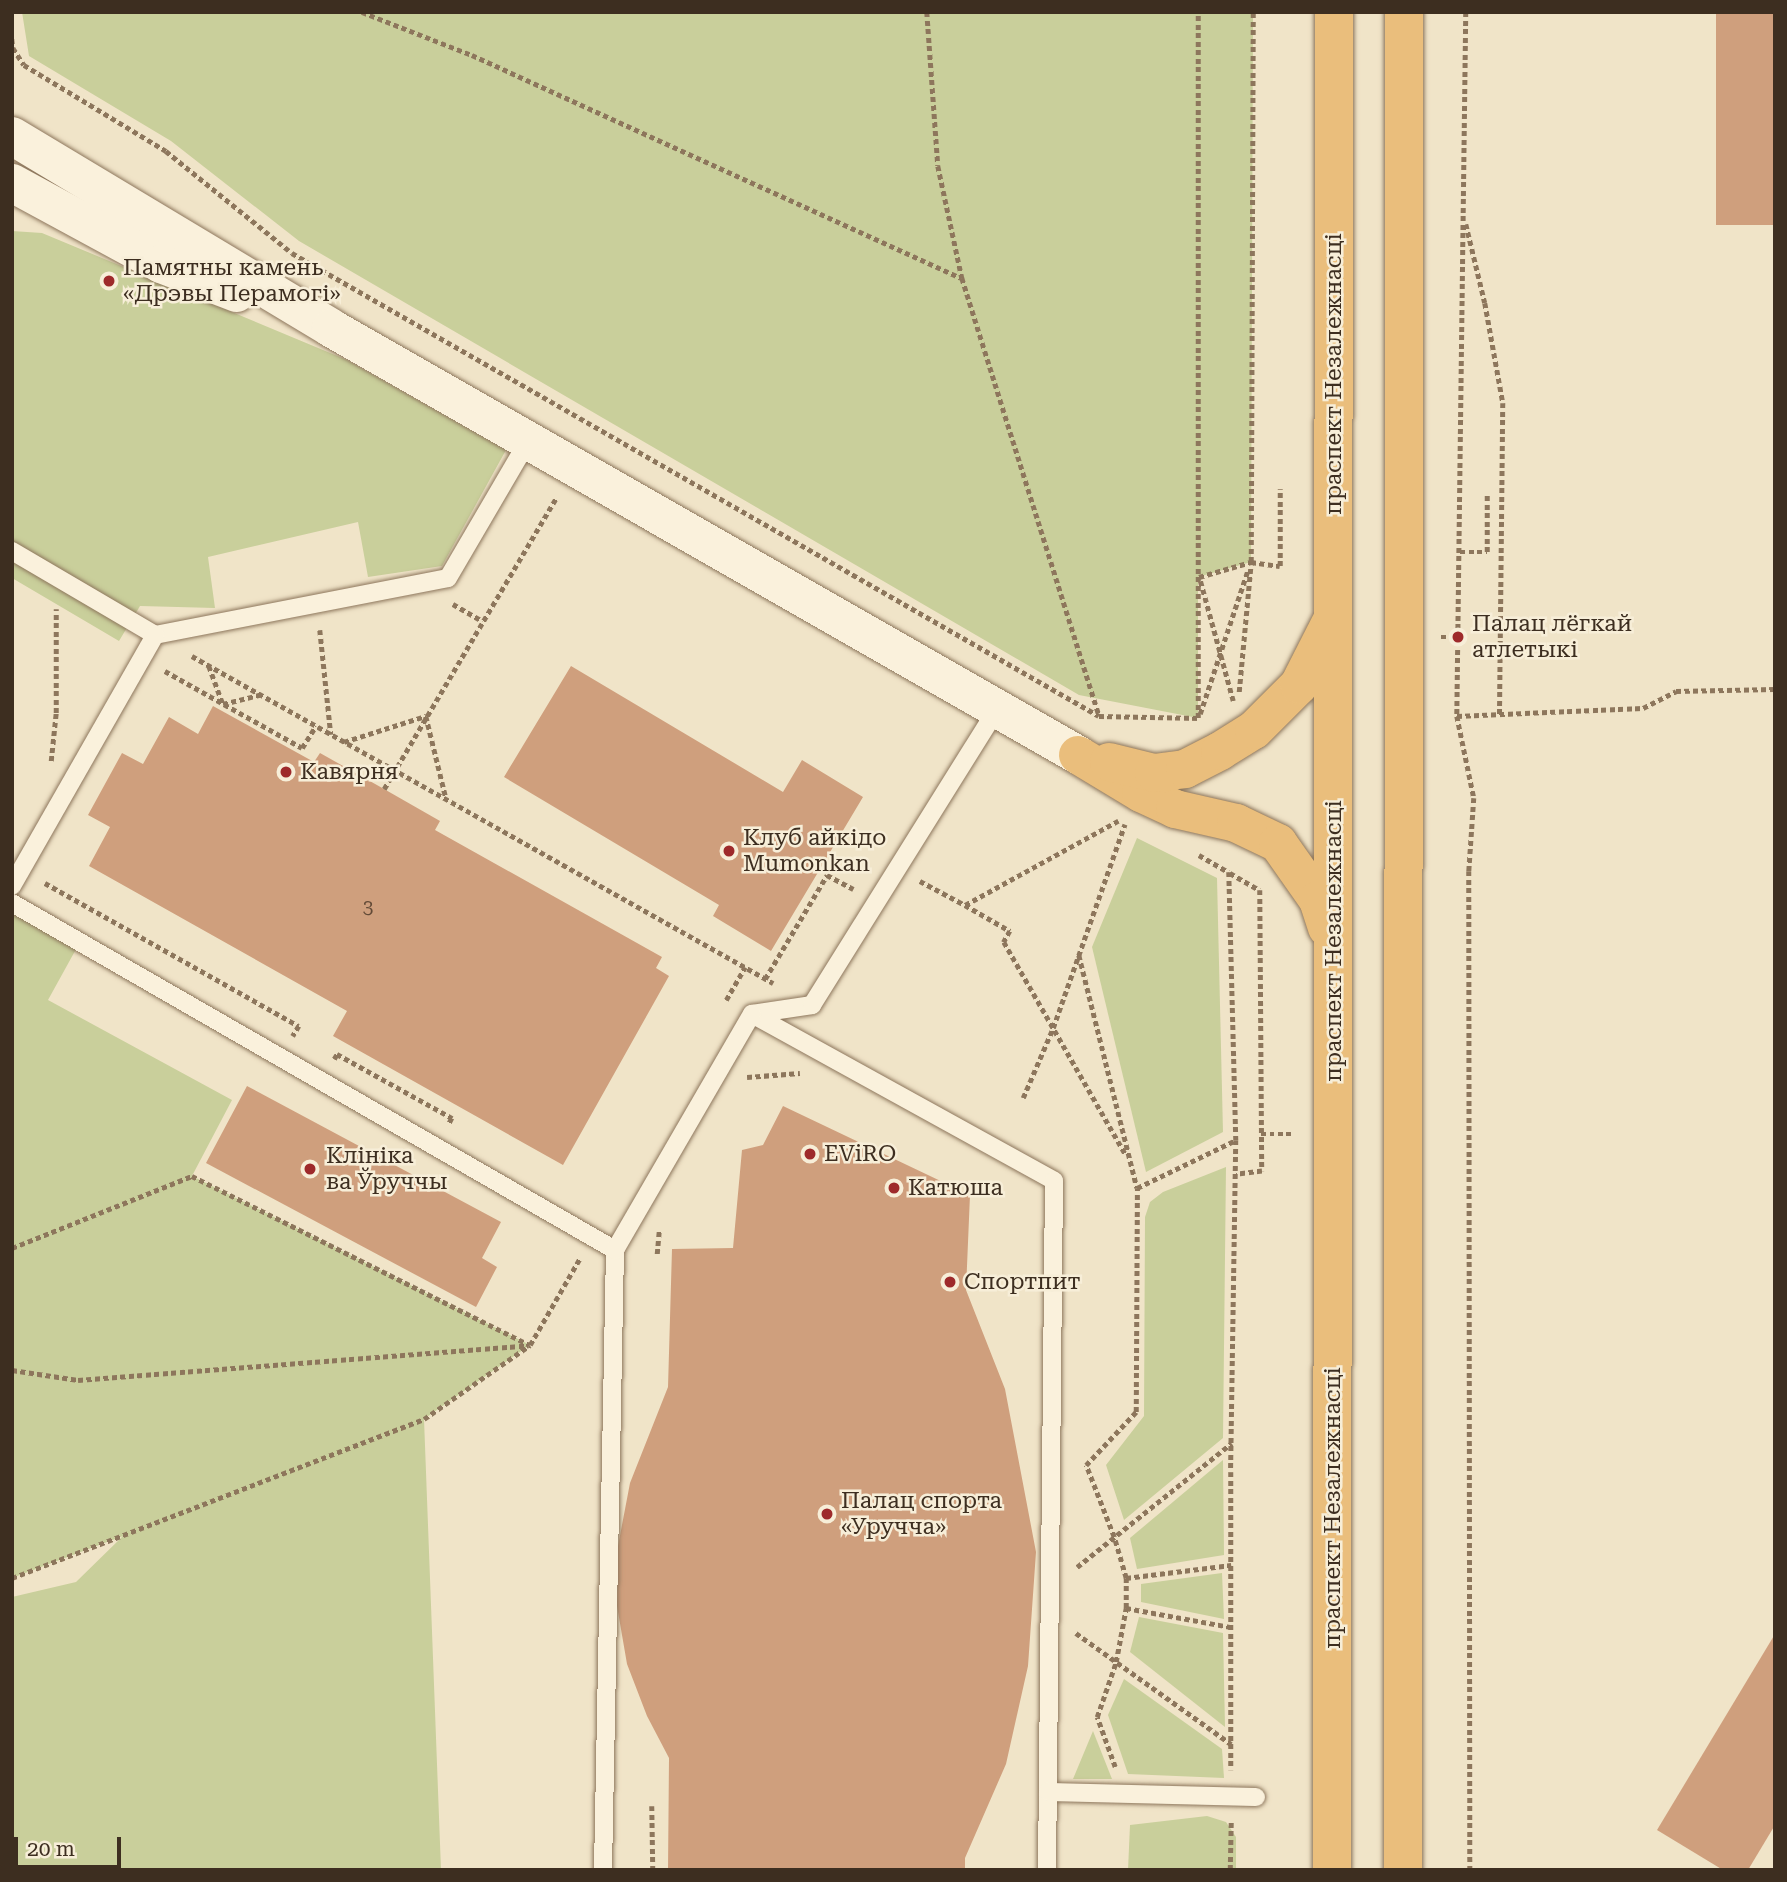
<!DOCTYPE html>
<html>
<head>
<meta charset="utf-8">
<style>
	body { margin:0 }
	#map { position:relative; width:1787px; height:1882px; overflow:hidden; background:#f0e4c8; font-family:"Roboto Serif",serif }
	div>[style] { position:absolute }
	.green>* { inset:0; background:#c9cf9b }
	.building>* { inset:0; background:#cf9f7d; transform-origin:0 0 }
	.path>* { height:4.5px; margin-top:-2.25px; transform-origin:0; background:repeating-linear-gradient(90deg,#8d765c 0 5px,transparent 0 8.5px) }
	.roads { filter:drop-shadow(0 0 2px #8d765c) drop-shadow(0 0 2px #8d765c) }
	.service>* { height:18px; margin:-9px; padding:0 9px; transform-origin:9px; border-radius:9px; background:#faf1dc }
	.tertiary>* { height:38px; margin:-19px; padding:0 19px; transform-origin:19px; border-radius:19px; background:#faf1dc }
	.trunk>* { height:38px; margin:-19px; padding:0 19px; transform-origin:19px; border-radius:19px; background:#eabe7c }
	.dots>* { width:19px; height:19px; translate:-50% -50%; box-sizing:border-box; border:4px solid #f7eed8; border-radius:50% }
	span { translate:-50% -50%; white-space:nowrap; text-align:center; line-height:1.15; -webkit-text-stroke:5px #f7eed8; paint-order:stroke }
	.number-label { font-size:19px; color:#624a37 }
	.number-label span { -webkit-text-stroke-width:0 }
	.poi-label { font-size:23px; color:#3d2e20 }
	.left { translate:0 -50%; text-align:left }
	.street-label { font-size:23px; color:#3d2e20 }
	.frame { position:absolute; inset:0; border:14px solid #3d2e20; pointer-events:none }
	.scale { position:absolute; left:14px; top:1837px; width:107px; height:32px; box-sizing:border-box; border:4px solid #3d2e20; border-top:0; padding-left:9px; font-size:21px; line-height:24px; white-space:nowrap; color:#3d2e20; -webkit-text-stroke:5px #f7eed8; paint-order:stroke }
</style>
</head>
<body>
<div id="map">
	<div class="green">
		<i style="clip-path:polygon(22px 12px,1253px 12px,1251px 562px,1198px 577px,1198px 718px,1079px 695px,299px 241px,171px 141px,29px 56px)"></i>
		<i style="clip-path:polygon(12px 231px,42px 233px,347px 360px,506px 450px,442px 566px,368px 577px,358px 522px,208px 557px,215px 608px,140px 606px,119px 641px,12px 578px)"></i>
		<i style="clip-path:polygon(1137px 838px,1217px 878px,1223px 1132px,1146px 1172px,1092px 947px)"></i>
		<i style="clip-path:polygon(12px 903px,80px 942px,48px 1000px,232px 1100px,192px 1176px,530px 1345px,424px 1419px,441px 1870px,12px 1870px,12px 1597px,76px 1582px,123px 1536px,12px 1578px)"></i>
		<i style="clip-path:polygon(1226px 1167px,1223px 1438px,1124px 1520px,1106px 1465px,1144px 1416px,1145px 1217px,1150px 1202px,1163px 1192px)"></i>
		<i style="clip-path:polygon(1223px 1460px,1224px 1555px,1137px 1569px,1130px 1538px)"></i>
		<i style="clip-path:polygon(1222px 1573px,1224px 1619px,1141px 1602px,1141px 1584px)"></i>
		<i style="clip-path:polygon(1139px 1617px,1223px 1633px,1225px 1727px,1130px 1652px)"></i>
		<i style="clip-path:polygon(1124px 1679px,1222px 1749px,1224px 1778px,1128px 1774px,1108px 1715px)"></i>
		<i style="clip-path:polygon(1093px 1731px,1112px 1779px,1073px 1779px)"></i>
		<i style="clip-path:polygon(1207px 1816px,1226px 1822px,1236px 1837px,1236px 1870px,1128px 1870px,1130px 1825px)"></i>
	</div>
	<div class="building">
		<i style="left:1716px;top:12px;width:59px;height:213px"></i>
		<i style="clip-path:polygon(571px 666px,783px 792px,802px 760px,863px 797px,771px 951px,713px 916px,719px 905px,504px 777px)"></i>
		<i style="clip-path:polygon(213px 706px,314px 762px,320px 753px,384px 789px,440px 821px,435px 830px,662px 957px,656px 968px,669px 976px,563px 1165px,333px 1036px,347px 1011px,89px 866px,110px 827px,88px 815px,122px 753px,143px 764px,169px 717px,198px 734px)"></i>
		<i style="clip-path:polygon(247px 1086px,501px 1222px,482px 1258px,497px 1267px,476px 1307px,206px 1163px)"></i>
		<i style="clip-path:polygon(783px 1106px,970px 1195px,966px 1290px,1005px 1389px,1036px 1552px,1028px 1666px,1006px 1764px,965px 1858px,965px 1870px,668px 1870px,669px 1758px,647px 1716px,627px 1664px,617px 1606px,618px 1546px,630px 1483px,668px 1387px,672px 1249px,733px 1248px,742px 1150px,763px 1145px)"></i>
		<i style="clip-path:polygon(1775px 1634px,1775px 1825px,1748px 1870px,1723px 1870px,1657px 1830px)"></i>
	</div>
	<div class="path">
		<i style="left:362px;top:12px;width:118px;rotate:21.4deg"></i>
		<i style="left:472px;top:55px;width:537px;rotate:24.51deg"></i>
		<i style="left:927px;top:12px;width:154px;rotate:85.9deg"></i>
		<i style="left:938px;top:166px;width:115px;rotate:77.9deg"></i>
		<i style="left:962px;top:278px;width:459px;rotate:72.6deg"></i>
		<i style="left:1466px;top:12px;width:704px;rotate:90.73deg"></i>
		<i style="left:1457px;top:716px;width:84px;rotate:78.3deg"></i>
		<i style="left:1474px;top:798px;width:73px;rotate:93.9deg"></i>
		<i style="left:1469px;top:871px;width:999px;rotate:89.94deg"></i>
		<i style="left:12px;top:39px;width:9px;rotate:84deg"></i>
		<i style="left:13px;top:48px;width:20px;rotate:57deg"></i>
		<i style="left:24px;top:65px;width:166px;rotate:31.2deg"></i>
		<i style="left:166px;top:151px;width:162px;rotate:39deg"></i>
		<i style="left:292px;top:253px;width:930px;rotate:29.84deg"></i>
		<i style="left:1099px;top:716px;width:101px;rotate:1.1deg"></i>
		<i style="left:1466px;top:224px;width:81px;rotate:76.5deg"></i>
		<i style="left:1485px;top:303px;width:102px;rotate:79.8deg"></i>
		<i style="left:1503px;top:403px;width:311px;rotate:90.6deg"></i>
		<i style="left:1460px;top:552px;width:27px"></i>
		<i style="left:1487px;top:552px;width:59px;rotate:-90deg"></i>
		<i style="left:453px;top:604px;width:34px;rotate:30deg"></i>
		<i style="left:320px;top:630px;width:105px;rotate:84deg"></i>
		<i style="left:1441px;top:637px;width:17px"></i>
		<i style="left:192px;top:656px;width:667px;rotate:29.37deg"></i>
		<i style="left:209px;top:666px;width:40px;rotate:69.8deg"></i>
		<i style="left:223px;top:704px;width:38px;rotate:-14deg"></i>
		<i style="left:165px;top:671px;width:157px;rotate:29.3deg"></i>
		<i style="left:302px;top:748px;width:26px;rotate:-58deg"></i>
		<i style="left:1239px;top:692px;width:131px;rotate:-84.7deg"></i>
		<i style="left:1251px;top:562px;width:550px;rotate:-89.79deg"></i>
		<i style="left:1233px;top:701px;width:129px;rotate:-105.3deg"></i>
		<i style="left:1199px;top:577px;width:54px;rotate:-16.1deg"></i>
		<i style="left:1251px;top:562px;width:29px;rotate:8deg"></i>
		<i style="left:1280px;top:566px;width:77px;rotate:-90deg"></i>
		<i style="left:1200px;top:714px;width:152px;rotate:-71.6deg"></i>
		<i style="left:1457px;top:716px;width:186px;rotate:-2.5deg"></i>
		<i style="left:1643px;top:708px;width:37px;rotate:-27deg"></i>
		<i style="left:1676px;top:691px;width:99px;rotate:-1.2deg"></i>
		<i style="left:1198px;top:718px;width:706px;rotate:-90deg"></i>
		<i style="left:344px;top:742px;width:86px;rotate:-17.6deg"></i>
		<i style="left:426px;top:716px;width:84px;rotate:76.3deg"></i>
		<i style="left:51px;top:761px;width:48px;rotate:-84.1deg"></i>
		<i style="left:56px;top:713px;width:104px;rotate:-90deg"></i>
		<i style="left:384px;top:789px;width:338px;rotate:-59.4deg"></i>
		<i style="left:1199px;top:855px;width:34px;rotate:30deg"></i>
		<i style="left:1229px;top:872px;width:268px;rotate:88.5deg"></i>
		<i style="left:1236px;top:1140px;width:332px;rotate:90.9deg"></i>
		<i style="left:1231px;top:1472px;width:298px;rotate:90deg"></i>
		<i style="left:1230px;top:873px;width:34px;rotate:30deg"></i>
		<i style="left:1260px;top:890px;width:281px;rotate:89.6deg"></i>
		<i style="left:1262px;top:1171px;width:26px;rotate:173deg"></i>
		<i style="left:920px;top:881px;width:51px;rotate:28.1deg"></i>
		<i style="left:965px;top:905px;width:175px;rotate:-28.8deg"></i>
		<i style="left:45px;top:883px;width:291px;rotate:29.4deg"></i>
		<i style="left:299px;top:1026px;width:12px;rotate:121deg"></i>
		<i style="left:965px;top:905px;width:52px;rotate:30deg"></i>
		<i style="left:1010px;top:931px;width:13px;rotate:119deg"></i>
		<i style="left:1004px;top:942px;width:245px;rotate:60.2deg"></i>
		<i style="left:1079px;top:955px;width:240px;rotate:76deg"></i>
		<i style="left:1137px;top:1188px;width:110px;rotate:-25.9deg"></i>
		<i style="left:765px;top:979px;width:121px;rotate:-59.2deg"></i>
		<i style="left:827px;top:875px;width:30px;rotate:28deg"></i>
		<i style="left:726px;top:1000px;width:38px;rotate:-60deg"></i>
		<i style="left:334px;top:1059px;width:6px;rotate:-59deg"></i>
		<i style="left:337px;top:1054px;width:132px;rotate:29.1deg"></i>
		<i style="left:452px;top:1118px;width:7px;rotate:117deg"></i>
		<i style="left:747px;top:1077px;width:53px;rotate:-4.3deg"></i>
		<i style="left:1023px;top:1098px;width:76px;rotate:-66.8deg"></i>
		<i style="left:1053px;top:1028px;width:216px;rotate:-70.6deg"></i>
		<i style="left:1261px;top:1134px;width:34px"></i>
		<i style="left:12px;top:1248px;width:194px;rotate:-21.8deg"></i>
		<i style="left:192px;top:1176px;width:377px;rotate:26.6deg"></i>
		<i style="left:657px;top:1254px;width:25px;rotate:-85deg"></i>
		<i style="left:12px;top:1370px;width:67px;rotate:8.6deg"></i>
		<i style="left:78px;top:1380px;width:452px;rotate:-4.4deg"></i>
		<i style="left:1077px;top:1567px;width:198px;rotate:-38.7deg"></i>
		<i style="left:12px;top:1578px;width:442px;rotate:-21.1deg"></i>
		<i style="left:424px;top:1419px;width:129px;rotate:-34.9deg"></i>
		<i style="left:530px;top:1345px;width:100px;rotate:-60.1deg"></i>
		<i style="left:1126px;top:1578px;width:106px;rotate:-7.1deg"></i>
		<i style="left:1126px;top:1608px;width:107px;rotate:10.3deg"></i>
		<i style="left:1076px;top:1633px;width:191px;rotate:35.6deg"></i>
		<i style="left:1115px;top:1767px;width:53px;rotate:-109.8deg"></i>
		<i style="left:1097px;top:1717px;width:58px;rotate:-70.9deg"></i>
		<i style="left:1116px;top:1662px;width:55px;rotate:-79.5deg"></i>
		<i style="left:1126px;top:1608px;width:30px;rotate:-90deg"></i>
		<i style="left:1126px;top:1578px;width:43px;rotate:-106.3deg"></i>
		<i style="left:1114px;top:1537px;width:77px;rotate:-111.3deg"></i>
		<i style="left:1086px;top:1465px;width:73px;rotate:-46.7deg"></i>
		<i style="left:1136px;top:1412px;width:224px;rotate:-89.7deg"></i>
		<i style="left:652px;top:1806px;width:64px;rotate:89.1deg"></i>
		<i style="left:1230px;top:1870px;width:49px;rotate:-88.8deg"></i>
	</div>
	<div class="roads">
		<div class="service">
			<i style="left:12px;top:551px;width:166px;rotate:30.4deg"></i>
			<i style="left:155px;top:635px;width:298px;rotate:-11deg"></i>
			<i style="left:448px;top:578px;width:159px;rotate:-59.7deg"></i>
			<i style="left:12px;top:886px;width:289px;rotate:-60.3deg"></i>
			<i style="left:12px;top:903px;width:696px;rotate:29.92deg"></i>
			<i style="left:752px;top:1014px;width:345px;rotate:28.9deg"></i>
			<i style="left:1054px;top:1181px;width:689px;rotate:90.58deg"></i>
			<i style="left:752px;top:1014px;width:61px;rotate:-8.5deg"></i>
			<i style="left:812px;top:1005px;width:349px;rotate:-58deg"></i>
			<i style="left:1048px;top:1792px;width:208px;rotate:1.4deg"></i>
			<i style="left:603px;top:1870px;width:620px;rotate:-88.89deg"></i>
			<i style="left:615px;top:1250px;width:273px;rotate:-59.9deg"></i>
		</div>
		<div class="tertiary">
			<i style="left:12px;top:136px;width:372px;rotate:31deg"></i>
			<i style="left:331px;top:328px;width:860px;rotate:29.75deg"></i>
			<i style="left:12px;top:183px;width:170px;rotate:28.5deg"></i>
			<i style="left:161px;top:264px;width:81px;rotate:20.9deg"></i>
		</div>
		<div class="trunk">
			<i style="left:1078px;top:755px;width:74px;rotate:31.1deg"></i>
			<i style="left:1141px;top:793px;width:38px;rotate:25deg"></i>
			<i style="left:1175px;top:809px;width:63px;rotate:12.9deg"></i>
			<i style="left:1236px;top:823px;width:47px;rotate:25.5deg"></i>
			<i style="left:1278px;top:843px;width:70px;rotate:54.9deg"></i>
			<i style="left:1318px;top:900px;width:29px;rotate:72deg"></i>
			<i style="left:1109px;top:762px;width:46px;rotate:13.7deg"></i>
			<i style="left:1154px;top:773px;width:31px;rotate:-7deg"></i>
			<i style="left:1185px;top:769px;width:39px;rotate:-27deg"></i>
			<i style="left:1220px;top:751px;width:40px;rotate:-32deg"></i>
			<i style="left:1254px;top:730px;width:64px;rotate:-45deg"></i>
			<i style="left:1299px;top:685px;width:68px;rotate:-63.1deg"></i>
			<i style="left:1332px;top:1870px;width:1858px;rotate:-89.94deg"></i>
			<i style="left:1403px;top:1870px;width:1858px;rotate:-89.97deg"></i>
		</div>
	</div>
	<div class="dots">
		<i style="left:109px;top:281px;background:#9e2a2b"></i>
		<i style="left:1458px;top:637px;background:#9e2a2b"></i>
		<i style="left:286px;top:772px;background:#9e2a2b"></i>
		<i style="left:729px;top:851px;background:#9e2a2b"></i>
		<i style="left:810px;top:1154px;background:#9e2a2b"></i>
		<i style="left:310px;top:1169px;background:#9e2a2b"></i>
		<i style="left:894px;top:1188px;background:#9e2a2b"></i>
		<i style="left:950px;top:1282px;background:#9e2a2b"></i>
		<i style="left:827px;top:1514px;background:#9e2a2b"></i>
	</div>
	<div class="number-label">
		<span style="left:368px;top:907px">3</span>
	</div>
	<div class="poi-label">
		<span class="left" style="left:123px;top:281px">Памятны камень<br>«Дрэвы Перамогі»</span>
		<span class="left" style="left:1472px;top:637px">Палац лёгкай<br>атлетыкі</span>
		<span class="left" style="left:300px;top:772px">Кавярня</span>
		<span class="left" style="left:743px;top:851px">Клуб айкідо<br>Mumonkan</span>
		<span class="left" style="left:824px;top:1154px">EViRO</span>
		<span class="left" style="left:326px;top:1169px">Клініка<br>ва Ўруччы</span>
		<span class="left" style="left:908px;top:1188px">Катюша</span>
		<span class="left" style="left:964px;top:1282px">Спортпит</span>
		<span class="left" style="left:841px;top:1514px">Палац спорта<br>«Уручча»</span>
	</div>
	<div class="street-label">
		<span style="left:1334px;top:374px;rotate:-90deg">праспект Незалежнасці</span>
		<span style="left:1334px;top:941px;rotate:-90deg">праспект Незалежнасці</span>
		<span style="left:1333px;top:1508px;rotate:-90deg">праспект Незалежнасці</span>
	</div>
	<div class="frame"></div>
	<div class="scale">20 m</div>
</div>
</body>
</html>
